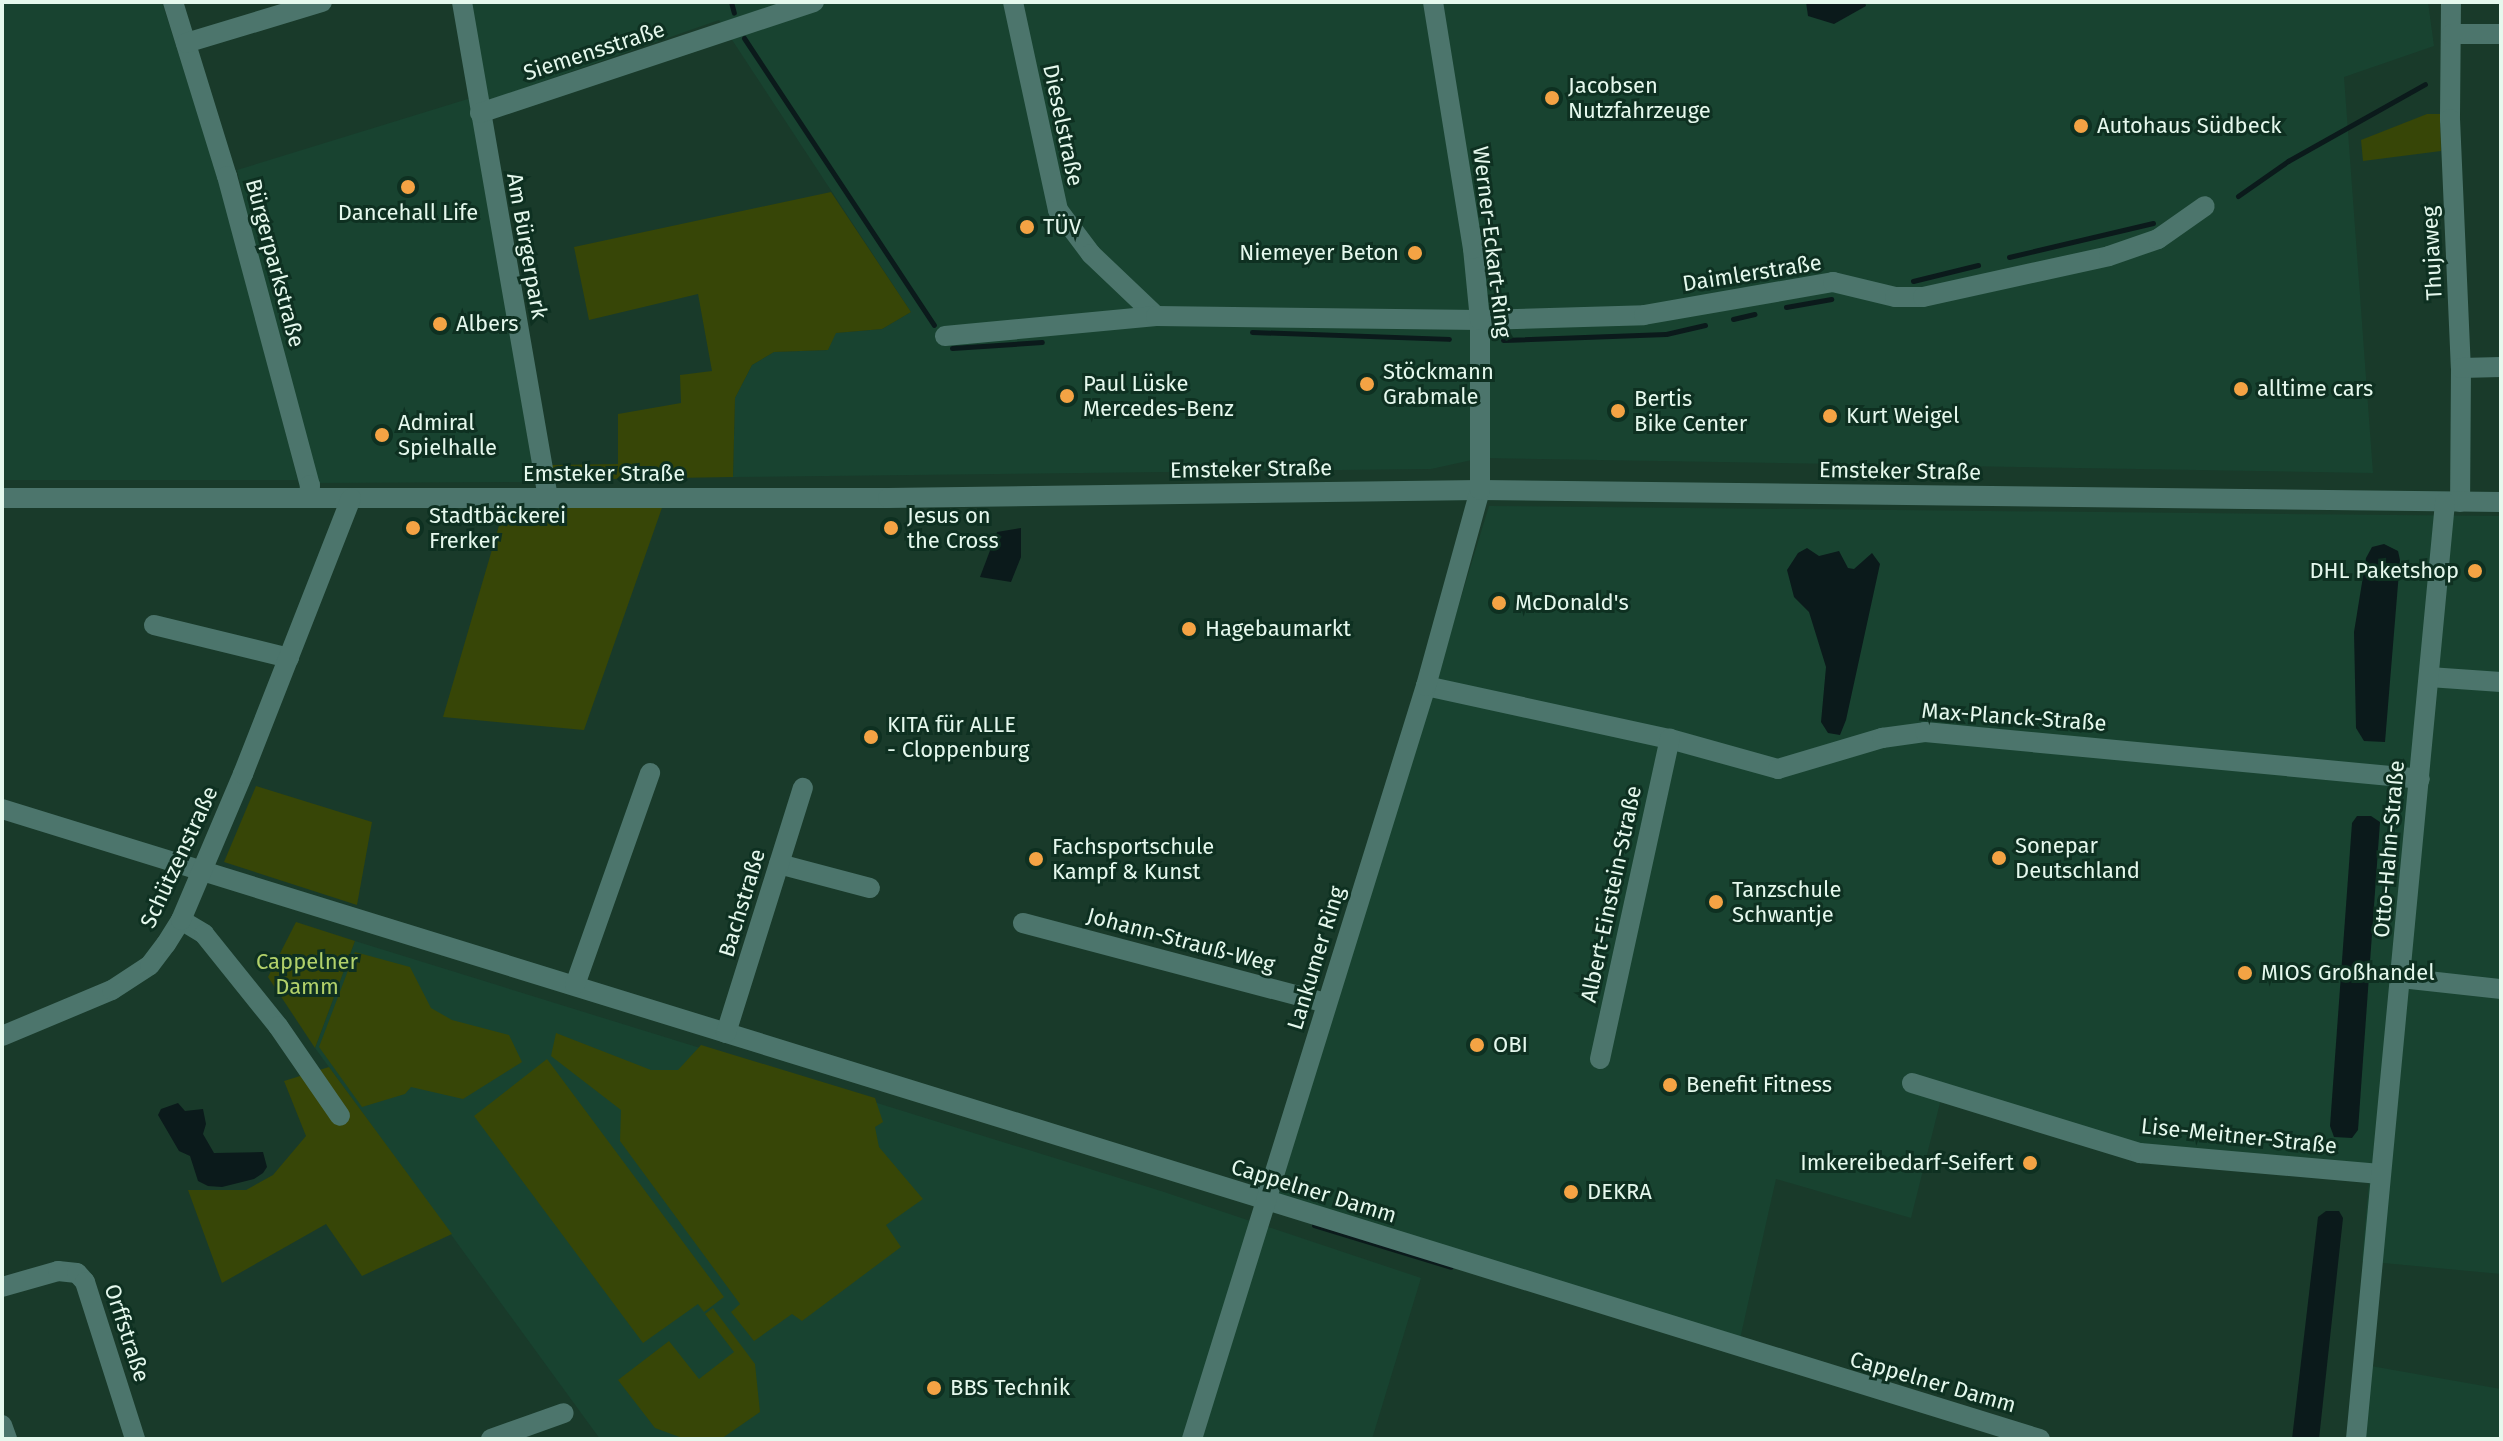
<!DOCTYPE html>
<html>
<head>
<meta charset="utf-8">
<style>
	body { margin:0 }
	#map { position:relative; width:2503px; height:1441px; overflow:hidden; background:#193a2a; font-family:"Fira Sans",sans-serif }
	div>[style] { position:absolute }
	.built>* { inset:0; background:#184330 }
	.green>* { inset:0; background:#374607 }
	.water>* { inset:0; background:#0b1a1b }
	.stream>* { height:5px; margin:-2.5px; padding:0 2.5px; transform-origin:2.5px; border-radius:2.5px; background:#0b1a1b }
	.minor>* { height:20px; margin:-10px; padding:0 10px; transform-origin:10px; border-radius:10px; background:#4c756c }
	.dots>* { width:22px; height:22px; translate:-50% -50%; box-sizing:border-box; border:4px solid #0e3021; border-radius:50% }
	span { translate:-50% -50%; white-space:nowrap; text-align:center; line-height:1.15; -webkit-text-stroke:6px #0e3021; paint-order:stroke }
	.street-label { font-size:22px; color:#e5f8ed }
	.poi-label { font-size:22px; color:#e5f8ed }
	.left { translate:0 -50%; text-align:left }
	.right { translate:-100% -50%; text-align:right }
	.park-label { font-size:22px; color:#b2d16a }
	.frame { position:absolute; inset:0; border:4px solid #e5f8ed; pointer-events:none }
</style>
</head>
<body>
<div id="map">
	<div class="built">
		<i style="clip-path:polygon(2px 2px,162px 2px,219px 180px,298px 480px,2px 480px)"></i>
		<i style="clip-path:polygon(468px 2px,2428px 2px,2434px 46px,2344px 77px,2373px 473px,1481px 458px,1431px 469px,733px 477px,735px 398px,752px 365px,774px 352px,828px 350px,835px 333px,882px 329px,911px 312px,719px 20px,484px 102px)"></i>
		<i style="clip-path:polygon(471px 98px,532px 464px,526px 482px,317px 483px,268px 305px,237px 170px)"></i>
		<i style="clip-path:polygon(1489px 506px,2501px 516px,2501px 1274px,2362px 1261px,2369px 1182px,2139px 1157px,1941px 1099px,1911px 1218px,1776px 1179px,1740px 1339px,1278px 1195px)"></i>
		<i style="clip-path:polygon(355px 941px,1161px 1191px,1421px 1278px,1372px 1439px,600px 1439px,315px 1048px)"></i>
		<i style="clip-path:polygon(2371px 1366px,2501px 1389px,2501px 1439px,2365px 1439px)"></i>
	</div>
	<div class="green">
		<i style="clip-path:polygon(2427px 114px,2440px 114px,2441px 151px,2363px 161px,2361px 140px)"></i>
		<i style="clip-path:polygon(831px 192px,911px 312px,882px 329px,836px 333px,828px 350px,774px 352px,752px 365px,735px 398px,733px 477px,553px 480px,550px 465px,618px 464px,618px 414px,681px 403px,680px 375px,712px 371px,698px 294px,589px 320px,574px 247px)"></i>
		<i style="clip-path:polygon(664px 502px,584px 730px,443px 717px,503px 512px)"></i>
		<i style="clip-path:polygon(256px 786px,372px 822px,357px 905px,224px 862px)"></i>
		<i style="clip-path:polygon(296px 922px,355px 941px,315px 1048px,268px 977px)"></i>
		<i style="clip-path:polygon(355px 952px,410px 967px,431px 1008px,452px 1020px,509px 1035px,522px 1062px,463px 1099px,411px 1087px,405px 1094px,362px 1107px,319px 1047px)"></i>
		<i style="clip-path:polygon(556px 1033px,651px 1070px,678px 1070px,701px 1045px,875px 1098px,883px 1122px,875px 1127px,879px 1147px,923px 1199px,886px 1225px,901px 1247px,802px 1321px,792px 1314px,754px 1341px,731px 1312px,740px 1304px,620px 1141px,621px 1110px,551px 1056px)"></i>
		<i style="clip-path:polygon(547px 1059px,724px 1297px,704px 1312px,698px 1304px,643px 1343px,474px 1116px)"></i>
		<i style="clip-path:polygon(329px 1067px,452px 1234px,362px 1276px,326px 1224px,222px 1283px,188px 1190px,246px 1190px,273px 1175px,306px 1136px,284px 1081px)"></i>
		<i style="clip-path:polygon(713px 1308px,755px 1364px,760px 1412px,721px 1439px,685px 1439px,655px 1428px,618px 1380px,669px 1341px,699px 1379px,734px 1352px,705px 1314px)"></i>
	</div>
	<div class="water">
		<i style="clip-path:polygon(1806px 2px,1865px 2px,1866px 6px,1834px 24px,1808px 16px)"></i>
		<i style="clip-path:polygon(1021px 528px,1021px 557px,1011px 582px,980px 577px,997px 532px)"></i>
		<i style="clip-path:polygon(2384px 544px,2398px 551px,2400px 560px,2385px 742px,2364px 741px,2356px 728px,2354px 632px,2366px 558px,2372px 547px)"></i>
		<i style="clip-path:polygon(1807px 548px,1819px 556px,1839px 551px,1848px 568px,1854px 569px,1872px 553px,1880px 564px,1846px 720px,1840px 735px,1828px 733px,1821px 722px,1826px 667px,1809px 612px,1794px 597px,1787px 570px,1798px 553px)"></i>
		<i style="clip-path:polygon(2357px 816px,2371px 816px,2380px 822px,2358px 1130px,2352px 1138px,2334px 1137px,2330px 1126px,2352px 823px)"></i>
		<i style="clip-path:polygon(178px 1103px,185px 1111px,203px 1109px,206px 1124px,203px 1134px,214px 1153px,263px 1152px,267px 1167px,263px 1173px,254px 1179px,222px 1187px,208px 1186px,198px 1181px,190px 1156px,179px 1151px,158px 1115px,161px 1109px)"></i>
		<i style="clip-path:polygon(2326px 1211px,2339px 1211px,2343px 1218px,2319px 1439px,2292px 1439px,2318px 1217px)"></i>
	</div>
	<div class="stream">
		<i style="left:731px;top:2px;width:11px;rotate:75deg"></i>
		<i style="left:744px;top:38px;width:344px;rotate:56.5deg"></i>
		<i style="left:2238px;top:196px;width:61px;rotate:-35deg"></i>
		<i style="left:2288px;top:161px;width:157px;rotate:-29.3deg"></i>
		<i style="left:2009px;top:257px;width:148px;rotate:-13.3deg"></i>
		<i style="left:1913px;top:281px;width:67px;rotate:-13.8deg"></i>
		<i style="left:1786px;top:307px;width:46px;rotate:-10.1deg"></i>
		<i style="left:1733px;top:319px;width:22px;rotate:-13deg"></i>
		<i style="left:1252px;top:332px;width:197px;rotate:2deg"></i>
		<i style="left:1503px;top:340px;width:163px;rotate:-2.1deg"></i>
		<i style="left:1666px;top:334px;width:40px;rotate:-13deg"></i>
		<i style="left:952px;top:348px;width:90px;rotate:-3.8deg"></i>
		<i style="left:1314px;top:1225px;width:143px;rotate:17deg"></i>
	</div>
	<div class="minor">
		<i style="left:173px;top:2px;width:182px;rotate:72.8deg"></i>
		<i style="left:227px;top:176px;width:320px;rotate:75deg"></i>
		<i style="left:310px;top:485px;width:13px;rotate:94deg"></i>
		<i style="left:462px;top:2px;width:503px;rotate:80.16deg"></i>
		<i style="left:1013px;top:2px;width:213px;rotate:77.8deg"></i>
		<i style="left:1058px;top:210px;width:55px;rotate:53.1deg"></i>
		<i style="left:1091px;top:254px;width:90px;rotate:43.6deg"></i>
		<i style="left:2451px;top:2px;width:117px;rotate:90.5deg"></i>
		<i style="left:2450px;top:119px;width:249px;rotate:87.5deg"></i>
		<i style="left:2461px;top:368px;width:134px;rotate:90.4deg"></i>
		<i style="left:2451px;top:34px;width:50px"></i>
		<i style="left:186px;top:43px;width:142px;rotate:-16.8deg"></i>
		<i style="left:480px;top:113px;width:352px;rotate:-18.4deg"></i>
		<i style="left:945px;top:336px;width:212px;rotate:-5.4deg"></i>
		<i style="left:1156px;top:316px;width:324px;rotate:0.7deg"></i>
		<i style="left:1480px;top:320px;width:164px;rotate:-1.7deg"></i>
		<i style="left:1644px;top:315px;width:192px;rotate:-9.9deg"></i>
		<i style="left:1833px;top:282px;width:64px;rotate:13.6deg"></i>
		<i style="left:1895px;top:297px;width:28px"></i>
		<i style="left:1923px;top:297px;width:190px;rotate:-12.4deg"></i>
		<i style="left:2109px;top:256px;width:52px;rotate:-19.1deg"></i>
		<i style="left:2158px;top:239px;width:57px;rotate:-35.1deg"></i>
		<i style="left:2461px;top:368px;width:40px;rotate:-1.4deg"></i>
		<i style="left:2px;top:498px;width:886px"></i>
		<i style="left:888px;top:498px;width:592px;rotate:-0.77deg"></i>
		<i style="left:1480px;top:490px;width:1021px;rotate:0.67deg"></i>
		<i style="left:154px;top:625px;width:139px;rotate:13.7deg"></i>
		<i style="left:2429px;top:677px;width:72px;rotate:4deg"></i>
		<i style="left:1426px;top:686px;width:250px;rotate:12.3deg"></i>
		<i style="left:1670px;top:739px;width:112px;rotate:15.5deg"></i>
		<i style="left:1778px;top:769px;width:109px;rotate:-16.6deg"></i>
		<i style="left:1882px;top:738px;width:43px;rotate:-7.9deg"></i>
		<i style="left:1925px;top:732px;width:497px;rotate:5.4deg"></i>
		<i style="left:2px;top:809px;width:2133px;rotate:17.18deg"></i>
		<i style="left:779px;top:864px;width:94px;rotate:14.8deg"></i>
		<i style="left:181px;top:920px;width:27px;rotate:31deg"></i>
		<i style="left:204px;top:934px;width:118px;rotate:51.2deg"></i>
		<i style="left:278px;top:1026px;width:109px;rotate:55.4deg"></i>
		<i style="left:1023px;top:923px;width:313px;rotate:14.8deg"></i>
		<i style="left:2401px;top:978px;width:101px;rotate:6.3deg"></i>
		<i style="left:575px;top:985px;width:225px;rotate:-70.5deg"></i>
		<i style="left:726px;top:1033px;width:257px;rotate:-72.6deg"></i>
		<i style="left:2px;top:1036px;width:119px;rotate:-22.7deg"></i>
		<i style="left:112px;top:990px;width:45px;rotate:-33.3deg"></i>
		<i style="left:150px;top:965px;width:26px;rotate:-53deg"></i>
		<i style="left:166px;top:944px;width:28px;rotate:-58deg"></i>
		<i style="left:181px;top:920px;width:159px;rotate:-67deg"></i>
		<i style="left:243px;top:774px;width:296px;rotate:-68.6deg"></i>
		<i style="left:1600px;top:1059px;width:328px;rotate:-77.7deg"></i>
		<i style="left:1912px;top:1083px;width:239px;rotate:17.1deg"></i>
		<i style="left:2140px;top:1153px;width:241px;rotate:5deg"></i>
		<i style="left:2px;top:1287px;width:58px;rotate:-15.9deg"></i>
		<i style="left:58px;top:1271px;width:19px;rotate:6deg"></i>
		<i style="left:77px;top:1273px;width:12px;rotate:48deg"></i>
		<i style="left:85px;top:1282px;width:165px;rotate:72.3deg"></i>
		<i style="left:2px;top:1425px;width:15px;rotate:70deg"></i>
		<i style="left:491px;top:1439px;width:77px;rotate:-19.6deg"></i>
		<i style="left:1192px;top:1439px;width:789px;rotate:-72.74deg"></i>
		<i style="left:1426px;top:686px;width:203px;rotate:-74.6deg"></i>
		<i style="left:1480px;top:490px;width:170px;rotate:-90deg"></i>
		<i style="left:1480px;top:320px;width:71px;rotate:-95.6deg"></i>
		<i style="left:1473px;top:249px;width:250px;rotate:-99.2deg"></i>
		<i style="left:2356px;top:1439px;width:941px;rotate:-84.57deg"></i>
	</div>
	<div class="dots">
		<i style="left:1552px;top:98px;background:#f4a344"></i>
		<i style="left:2081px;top:126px;background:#f4a344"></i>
		<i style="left:408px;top:187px;background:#f4a344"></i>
		<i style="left:1027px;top:227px;background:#f4a344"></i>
		<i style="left:1415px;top:253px;background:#f4a344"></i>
		<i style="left:440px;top:324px;background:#f4a344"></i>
		<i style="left:1367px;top:384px;background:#f4a344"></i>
		<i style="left:2241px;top:389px;background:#f4a344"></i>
		<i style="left:1067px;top:396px;background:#f4a344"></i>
		<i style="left:1618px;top:411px;background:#f4a344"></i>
		<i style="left:1830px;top:416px;background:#f4a344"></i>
		<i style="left:382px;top:435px;background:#f4a344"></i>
		<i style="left:413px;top:528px;background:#f4a344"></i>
		<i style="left:891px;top:528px;background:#f4a344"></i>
		<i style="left:2475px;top:571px;background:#f4a344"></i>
		<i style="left:1499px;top:603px;background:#f4a344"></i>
		<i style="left:1189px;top:629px;background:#f4a344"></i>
		<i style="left:871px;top:737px;background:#f4a344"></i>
		<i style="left:1999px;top:858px;background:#f4a344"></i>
		<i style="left:1036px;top:859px;background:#f4a344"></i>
		<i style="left:1716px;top:902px;background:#f4a344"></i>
		<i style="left:2245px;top:973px;background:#f4a344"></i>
		<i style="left:1477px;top:1045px;background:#f4a344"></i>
		<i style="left:1670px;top:1085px;background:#f4a344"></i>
		<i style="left:2030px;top:1163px;background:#f4a344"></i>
		<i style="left:1571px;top:1192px;background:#f4a344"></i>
		<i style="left:934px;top:1388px;background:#f4a344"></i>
	</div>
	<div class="street-label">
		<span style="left:594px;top:51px;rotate:-18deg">Siemensstraße</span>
		<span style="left:1063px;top:125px;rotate:78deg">Dieselstraße</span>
		<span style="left:1492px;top:242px;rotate:83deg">Werner-Eckart-Ring</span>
		<span style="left:527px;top:246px;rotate:80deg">Am Bürgerpark</span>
		<span style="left:2432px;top:253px;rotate:-93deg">Thujaweg</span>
		<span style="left:275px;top:263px;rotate:75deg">Bürgerparkstraße</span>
		<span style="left:1752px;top:273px;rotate:-9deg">Daimlerstraße</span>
		<span style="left:1251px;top:469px;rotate:-1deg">Emsteker Straße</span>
		<span style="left:1900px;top:471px;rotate:1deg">Emsteker Straße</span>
		<span style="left:604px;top:474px">Emsteker Straße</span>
		<span style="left:2014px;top:717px;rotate:4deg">Max-Planck-Straße</span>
		<span style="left:2389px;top:849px;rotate:-85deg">Otto-Hahn-Straße</span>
		<span style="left:179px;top:857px;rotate:-65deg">Schützenstraße</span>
		<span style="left:1611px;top:894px;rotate:-78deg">Albert-Einstein-Straße</span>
		<span style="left:742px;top:903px;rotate:-73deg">Bachstraße</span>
		<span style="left:1181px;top:940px;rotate:15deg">Johann-Strauß-Weg</span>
		<span style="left:1316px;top:958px;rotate:-73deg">Lankumer Ring</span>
		<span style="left:2239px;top:1136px;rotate:6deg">Lise-Meitner-Straße</span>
		<span style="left:1314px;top:1191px;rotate:17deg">Cappelner Damm</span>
		<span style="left:127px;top:1333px;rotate:72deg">Orffstraße</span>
		<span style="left:1933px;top:1382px;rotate:16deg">Cappelner Damm</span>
	</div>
	<div class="poi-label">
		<span class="left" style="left:1568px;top:98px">Jacobsen<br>Nutzfahrzeuge</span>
		<span class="left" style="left:2097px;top:126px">Autohaus Südbeck</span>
		<span style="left:408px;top:213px">Dancehall Life</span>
		<span class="left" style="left:1043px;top:227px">TÜV</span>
		<span class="right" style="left:1399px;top:253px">Niemeyer Beton</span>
		<span class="left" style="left:456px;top:324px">Albers</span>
		<span class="left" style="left:1383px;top:384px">Stöckmann<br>Grabmale</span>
		<span class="left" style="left:1083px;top:396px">Paul Lüske<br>Mercedes-Benz</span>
		<span class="left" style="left:2257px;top:389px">alltime cars</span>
		<span class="left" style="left:1634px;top:411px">Bertis<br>Bike Center</span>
		<span class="left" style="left:1846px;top:416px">Kurt Weigel</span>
		<span class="left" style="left:398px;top:435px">Admiral<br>Spielhalle</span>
		<span class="left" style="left:429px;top:528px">Stadtbäckerei<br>Frerker</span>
		<span class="left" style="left:907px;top:528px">Jesus on<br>the Cross</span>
		<span class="right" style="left:2459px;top:571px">DHL Paketshop</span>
		<span class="left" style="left:1515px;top:603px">McDonald's</span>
		<span class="left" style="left:1205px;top:629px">Hagebaumarkt</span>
		<span class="left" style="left:887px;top:737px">KITA für ALLE<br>- Cloppenburg</span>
		<span class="left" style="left:2015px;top:858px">Sonepar<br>Deutschland</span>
		<span class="left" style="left:1052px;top:859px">Fachsportschule<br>Kampf &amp; Kunst</span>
		<span class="left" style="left:1732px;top:902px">Tanzschule<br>Schwantje</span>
		<span class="left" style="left:2261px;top:973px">MIOS Großhandel</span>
		<span class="left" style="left:1493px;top:1045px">OBI</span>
		<span class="left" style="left:1686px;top:1085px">Benefit Fitness</span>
		<span class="right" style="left:2014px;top:1163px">Imkereibedarf-Seifert</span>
		<span class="left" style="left:1587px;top:1192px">DEKRA</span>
		<span class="left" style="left:950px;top:1388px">BBS Technik</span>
	</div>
	<div class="park-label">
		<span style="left:307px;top:974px">Cappelner<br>Damm</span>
	</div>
	<div class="frame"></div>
</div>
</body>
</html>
